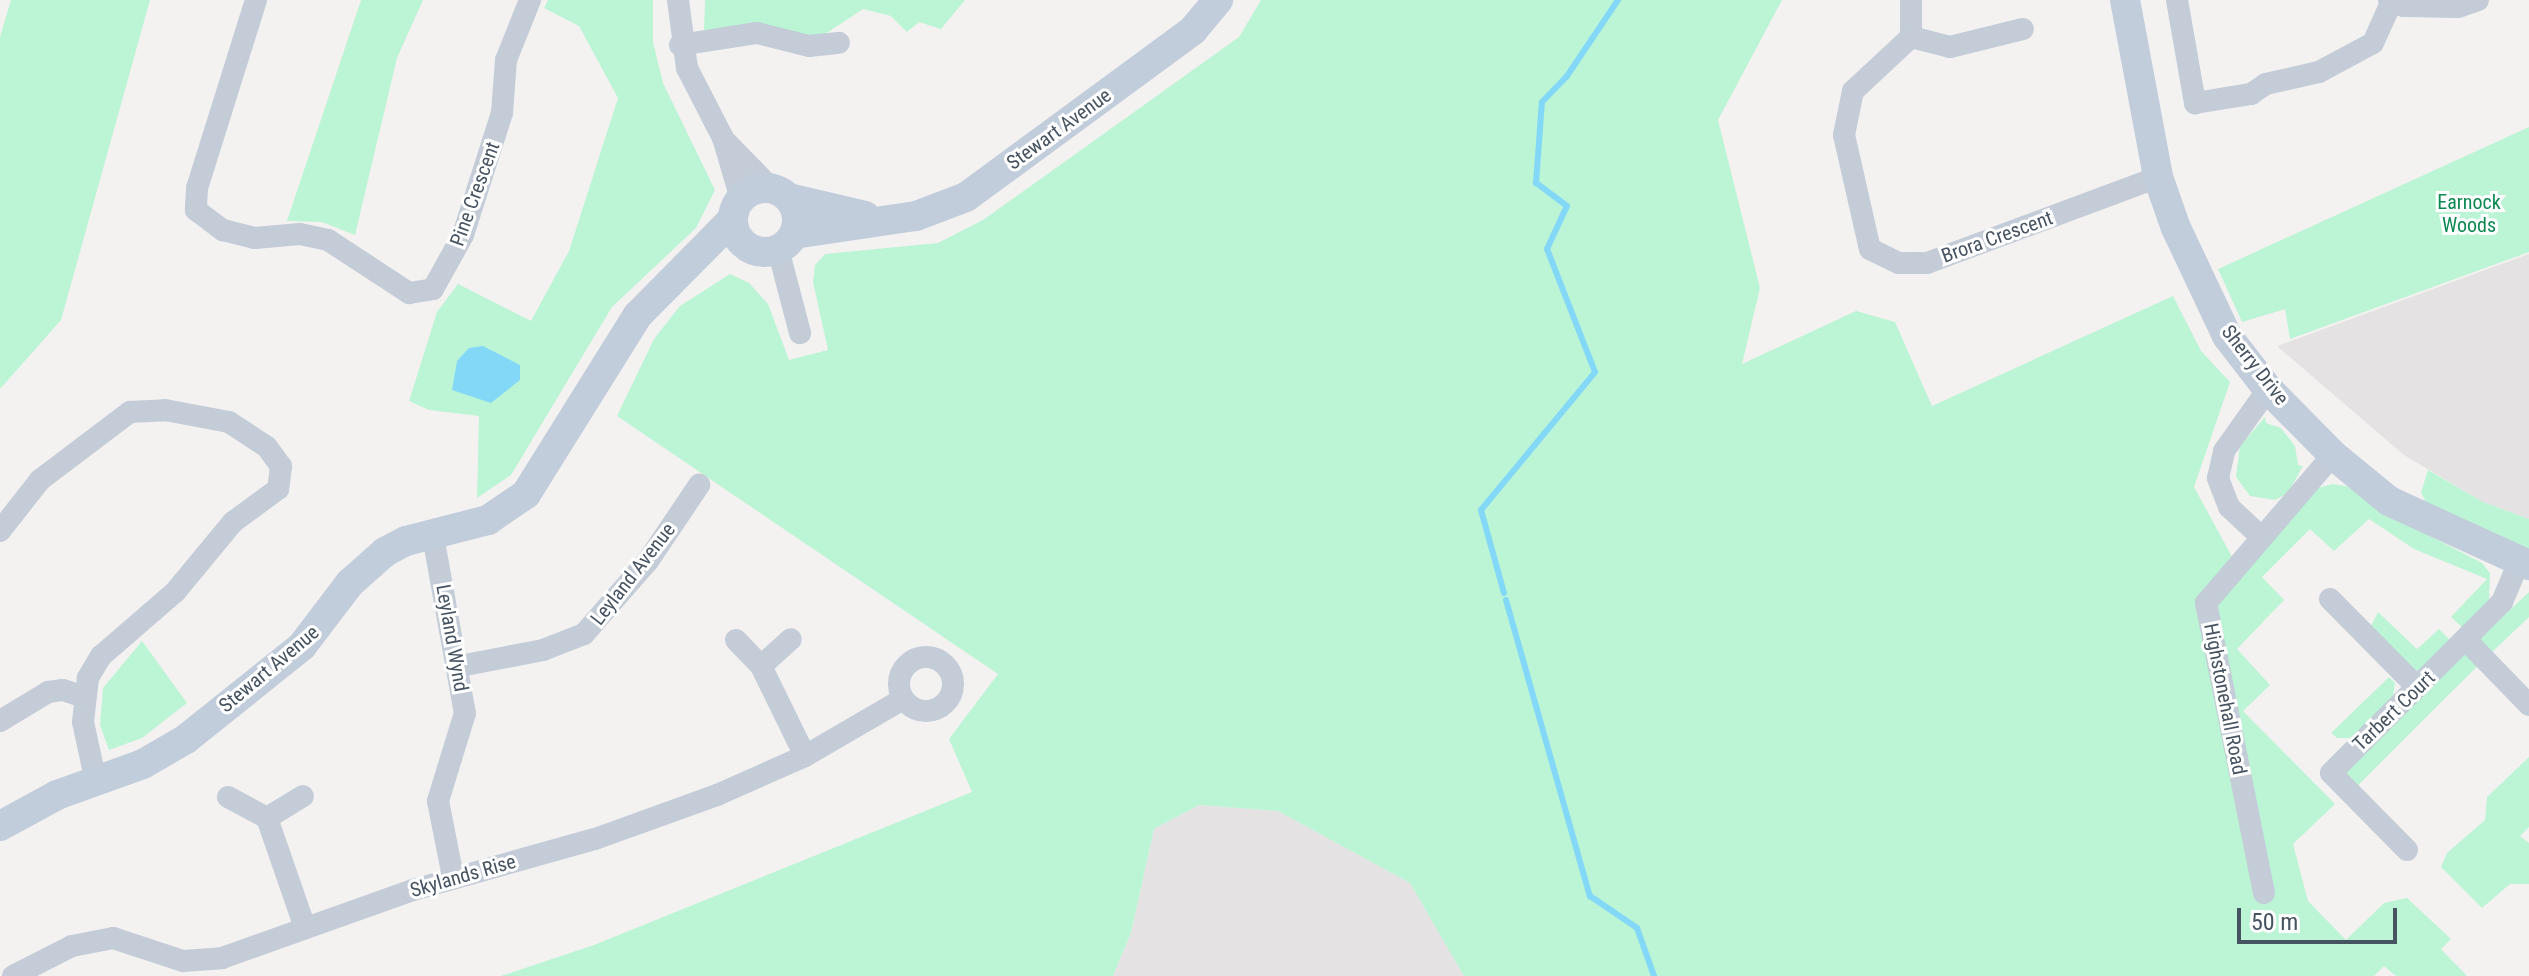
<!DOCTYPE html>
<html>
<head>
<meta charset="utf-8">
<style>
	body { margin:0 }
	#map { position:relative; width:2529px; height:976px; overflow:hidden; background:#f4f1f1; font-family:"Roboto Condensed",sans-serif }
	div>[style] { position:absolute }
	.education>* { inset:0; background:#e5e2e3 }
	.green>* { inset:0; background:#bcf5d5; transform-origin:0 0 }
	.water>* { inset:0; background:#84d8f7 }
	.stream>* { height:6px; margin:-3px; padding:0 3px; transform-origin:3px; border-radius:3px; background:#84d8f7 }
	.street>* { height:22px; margin:-11px; padding:0 11px; transform-origin:11px; border-radius:11px; background:#c3ccd7 }
	.street>.ring { margin:-11px; padding:0; box-sizing:content-box; background:none; border:22px solid #c3ccd7; border-radius:50% }
	.secondary>* { height:30px; margin:-15px; padding:0 15px; transform-origin:15px; border-radius:15px; background:#c2cddc }
	.secondary>.ring { margin:-15px; padding:0; box-sizing:content-box; background:none; border:30px solid #c2cddc; border-radius:50% }
	span { translate:-50% -50%; white-space:nowrap; text-align:center; line-height:1.15; -webkit-text-stroke:6px #fff; paint-order:stroke }
	.street-label { font-size:20px; color:#465361 }
	.park-label { font-size:20px; color:#0c8852 }
	.scale { position:absolute; left:2237px; top:908px; width:160px; height:36px; box-sizing:border-box; border:4px solid #465361; border-top:0; padding-left:10px; font-size:24px; line-height:28px; white-space:nowrap; color:#465361; -webkit-text-stroke:6px #fff; paint-order:stroke }
</style>
</head>
<body>
<div id="map">
	<div class="education">
		<i style="clip-path:polygon(2529px 254px,2529px 519px,2483px 502px,2404px 455px,2277px 346px)"></i>
		<i style="clip-path:polygon(1199px 805px,1278px 811px,1410px 883px,1466px 976px,1113px 976px,1131px 933px,1154px 829px)"></i>
	</div>
	<div class="green">
		<i style="clip-path:polygon(11px 0,150px 0,61px 320px,0 389px,0 37px)"></i>
		<i style="clip-path:polygon(361px 0,423px 0,397px 58px,355px 235px,322px 222px,287px 221px)"></i>
		<i style="clip-path:polygon(548px 0,653px 0,653px 42px,663px 83px,715px 190px,696px 228px,612px 307px,511px 475px,477px 498px,479px 416px,429px 410px,409px 401px,437px 312px,458px 284px,531px 321px,569px 251px,618px 98px,579px 26px,544px 8px)"></i>
		<i style="clip-path:polygon(705px 0,965px 0,941px 29px,919px 22px,907px 32px,891px 16px,863px 9px,822px 36px,704px 30px)"></i>
		<i style="clip-path:polygon(1261px 0,1782px 0,1718px 120px,1760px 288px,1742px 364px,1856px 311px,1895px 322px,1932px 406px,2173px 296px,2201px 351px,2230px 382px,2194px 487px,2236px 564px,2318px 488px,2333px 484px,2351px 487px,2395px 518px,2482px 563px,2490px 573px,2489px 602px,2465px 630px,2451px 617px,2487px 579px,2414px 549px,2369px 519px,2334px 551px,2310px 529px,2262px 577px,2284px 600px,2237px 649px,2270px 685px,2243px 711px,2335px 804px,2293px 844px,2308px 901px,2346px 940px,2384px 903px,2407px 898px,2451px 939px,2441px 949px,2467px 976px,2396px 976px,2384px 966px,2374px 976px,1464px 976px,1410px 883px,1278px 811px,1199px 805px,1154px 829px,1131px 933px,1113px 976px,501px 976px,594px 945px,972px 792px,949px 739px,998px 674px,617px 416px,654px 339px,680px 306px,730px 274px,749px 283px,768px 304px,789px 360px,828px 350px,813px 282px,815px 265px,825px 254px,938px 243px,983px 220px,1239px 37px)"></i>
		<i style="clip-path:polygon(2529px 127px,2529px 252px,2290px 339px,2285px 309px,2242px 322px,2218px 269px)"></i>
		<i style="clip-path:polygon(2265px 417px,2266px 423px,2281px 428px,2295px 446px,2298px 465px,2303px 466px,2288px 493px,2275px 500px,2250px 496px,2236px 477px,2240px 446px)"></i>
		<i style="clip-path:polygon(2428px 470px,2483px 502px,2529px 519px,2529px 553px,2426px 503px,2421px 492px)"></i>
		<i style="clip-path:polygon(2529px 592px,2529px 617px,2490px 654px,2477px 641px)"></i>
		<i style="clip-path:polygon(2378px 612px,2417px 649px,2439px 629px,2452px 642px,2418px 671px,2413px 669px,2371px 626px)"></i>
		<i style="clip-path:polygon(142px 641px,187px 703px,142px 738px,109px 750px,100px 725px,103px 688px)"></i>
		<i style="left:2468px;top:650px;width:18px;height:174px;rotate:45deg"></i>
		<i style="clip-path:polygon(2389px 677px,2395px 683px,2393px 697px,2352px 738px,2337px 738px,2331px 733px)"></i>
		<i style="clip-path:polygon(2529px 757px,2529px 827px,2520px 836px,2529px 843px,2529px 884px,2510px 884px,2482px 908px,2441px 867px,2447px 853px,2485px 820px,2487px 797px)"></i>
	</div>
	<div class="water">
		<i style="clip-path:polygon(483px 346px,520px 365px,520px 380px,491px 403px,452px 390px,457px 361px,469px 348px)"></i>
	</div>
	<div class="stream">
		<i style="left:1504px;top:593px;width:86px;rotate:-105.5deg"></i>
		<i style="left:1481px;top:510px;width:179px;rotate:-50.4deg"></i>
		<i style="left:1595px;top:372px;width:132px;rotate:-111.3deg"></i>
		<i style="left:1547px;top:249px;width:47px;rotate:-65.1deg"></i>
		<i style="left:1567px;top:206px;width:39px;rotate:-143deg"></i>
		<i style="left:1536px;top:183px;width:81px;rotate:-85.8deg"></i>
		<i style="left:1542px;top:102px;width:36px;rotate:-46deg"></i>
		<i style="left:1567px;top:76px;width:92px;rotate:-56.1deg"></i>
		<i style="left:1506px;top:600px;width:308px;rotate:74.2deg"></i>
		<i style="left:1590px;top:896px;width:57px;rotate:34.2deg"></i>
		<i style="left:1637px;top:928px;width:51px;rotate:70.5deg"></i>
	</div>
	<div class="street">
		<i style="left:256px;top:0;width:197px;rotate:107.4deg"></i>
		<i style="left:197px;top:188px;width:22px;rotate:93deg"></i>
		<i style="left:196px;top:210px;width:34px;rotate:37deg"></i>
		<i style="left:223px;top:230px;width:33px;rotate:14deg"></i>
		<i style="left:255px;top:238px;width:45px;rotate:-5.1deg"></i>
		<i style="left:300px;top:234px;width:29px;rotate:12deg"></i>
		<i style="left:328px;top:240px;width:97px;rotate:33.2deg"></i>
		<i style="left:409px;top:293px;width:24px;rotate:-9deg"></i>
		<i style="left:433px;top:289px;width:62px;rotate:-60.9deg"></i>
		<i style="left:463px;top:235px;width:128px;rotate:-72.3deg"></i>
		<i style="left:502px;top:113px;width:53px;rotate:-85.7deg"></i>
		<i style="left:506px;top:60px;width:65px;rotate:-68.2deg"></i>
		<i style="left:678px;top:0;width:69px;rotate:82.5deg"></i>
		<i style="left:687px;top:68px;width:79px;rotate:62.8deg"></i>
		<i style="left:723px;top:138px;width:64px;rotate:73.6deg"></i>
		<i style="left:1911px;top:0;width:37px;rotate:90deg"></i>
		<i style="left:1911px;top:37px;width:79px;rotate:137deg"></i>
		<i style="left:1853px;top:91px;width:45px;rotate:101.6deg"></i>
		<i style="left:1844px;top:135px;width:117px;rotate:77.2deg"></i>
		<i style="left:1870px;top:249px;width:32px;rotate:26deg"></i>
		<i style="left:1899px;top:263px;width:28px"></i>
		<i style="left:1927px;top:263px;width:246px;rotate:-20.4deg"></i>
		<i style="left:2177px;top:0;width:105px;rotate:80.1deg"></i>
		<i style="left:2195px;top:103px;width:57px;rotate:-9.1deg"></i>
		<i style="left:2251px;top:94px;width:18px;rotate:-34deg"></i>
		<i style="left:2266px;top:84px;width:54px;rotate:-12.8deg"></i>
		<i style="left:2319px;top:72px;width:61px;rotate:-28.2deg"></i>
		<i style="left:2373px;top:43px;width:44px;rotate:-65.8deg"></i>
		<i style="left:2389px;top:0;width:16px;rotate:22deg"></i>
		<i style="left:2404px;top:6px;width:54px;rotate:1.1deg"></i>
		<i style="left:2458px;top:7px;width:21px;rotate:-19deg"></i>
		<i style="left:1911px;top:37px;width:40px;rotate:14.4deg"></i>
		<i style="left:1950px;top:47px;width:75px;rotate:-13.9deg"></i>
		<i style="left:680px;top:45px;width:78px;rotate:-8.9deg"></i>
		<i style="left:757px;top:33px;width:54px;rotate:14deg"></i>
		<i style="left:809px;top:46px;width:30px;rotate:-6deg"></i>
		<i style="left:726px;top:142px;width:64px;rotate:45.6deg"></i>
		<i style="left:778px;top:249px;width:87px;rotate:75.3deg"></i>
		<i style="left:0;top:531px;width:65px;rotate:-51.9deg"></i>
		<i style="left:40px;top:480px;width:113px;rotate:-37.1deg"></i>
		<i style="left:130px;top:412px;width:35px;rotate:-3deg"></i>
		<i style="left:165px;top:410px;width:65px;rotate:10.6deg"></i>
		<i style="left:229px;top:422px;width:45px;rotate:33.3deg"></i>
		<i style="left:267px;top:447px;width:24px;rotate:54deg"></i>
		<i style="left:281px;top:466px;width:23px;rotate:97deg"></i>
		<i style="left:278px;top:489px;width:56px;rotate:143.7deg"></i>
		<i style="left:233px;top:522px;width:91px;rotate:129.6deg"></i>
		<i style="left:175px;top:592px;width:98px;rotate:139.1deg"></i>
		<i style="left:101px;top:656px;width:26px;rotate:121deg"></i>
		<i style="left:88px;top:678px;width:44px;rotate:96.5deg"></i>
		<i style="left:83px;top:722px;width:61px;rotate:77.8deg"></i>
		<i style="left:2259px;top:535px;width:41px;rotate:-137deg"></i>
		<i style="left:2229px;top:507px;width:31px;rotate:-111deg"></i>
		<i style="left:2218px;top:478px;width:28px;rotate:-77deg"></i>
		<i style="left:2224px;top:451px;width:76px;rotate:-54.6deg"></i>
		<i style="left:433px;top:536px;width:180px;rotate:79.8deg"></i>
		<i style="left:465px;top:713px;width:92px;rotate:107.1deg"></i>
		<i style="left:438px;top:801px;width:77px;rotate:78.8deg"></i>
		<i style="left:2330px;top:599px;width:124px;rotate:45.3deg"></i>
		<i style="left:736px;top:640px;width:36px;rotate:46deg"></i>
		<i style="left:761px;top:666px;width:100px;rotate:63.9deg"></i>
		<i style="left:2467px;top:641px;width:89px;rotate:45.9deg"></i>
		<i class="ring" style="left:899px;top:657px;width:32px;height:32px"></i>
		<i style="left:460px;top:666px;width:85px;rotate:-10.9deg"></i>
		<i style="left:543px;top:650px;width:44px;rotate:-21.3deg"></i>
		<i style="left:584px;top:634px;width:97px;rotate:-48.8deg"></i>
		<i style="left:648px;top:561px;width:92px;rotate:-56.1deg"></i>
		<i style="left:761px;top:666px;width:40px;rotate:-42deg"></i>
		<i style="left:0;top:721px;width:56px;rotate:-31.1deg"></i>
		<i style="left:48px;top:692px;width:15px;rotate:-8deg"></i>
		<i style="left:63px;top:690px;width:20px;rotate:18deg"></i>
		<i style="left:228px;top:797px;width:44px;rotate:28.3deg"></i>
		<i style="left:267px;top:818px;width:42px;rotate:-31.4deg"></i>
		<i style="left:267px;top:818px;width:116px;rotate:70.9deg"></i>
		<i style="left:2407px;top:850px;width:108px;rotate:-134.6deg"></i>
		<i style="left:2331px;top:773px;width:242px;rotate:-45deg"></i>
		<i style="left:2502px;top:602px;width:43px;rotate:-67deg"></i>
		<i style="left:2264px;top:893px;width:296px;rotate:-101.3deg"></i>
		<i style="left:2206px;top:603px;width:195px;rotate:-49.4deg"></i>
		<i style="left:13px;top:976px;width:66px;rotate:-27deg"></i>
		<i style="left:72px;top:946px;width:42px;rotate:-11deg"></i>
		<i style="left:113px;top:938px;width:74px;rotate:18.2deg"></i>
		<i style="left:183px;top:961px;width:39px;rotate:-4deg"></i>
		<i style="left:222px;top:958px;width:203px;rotate:-19.6deg"></i>
		<i style="left:413px;top:890px;width:189px;rotate:-15.7deg"></i>
		<i style="left:595px;top:839px;width:130px;rotate:-19.8deg"></i>
		<i style="left:717px;top:795px;width:96px;rotate:-23.9deg"></i>
		<i style="left:805px;top:756px;width:113px;rotate:-30.2deg"></i>
	</div>
	<div class="secondary">
		<i style="left:2125px;top:0;width:180px;rotate:79.4deg"></i>
		<i style="left:2158px;top:177px;width:54px;rotate:70.6deg"></i>
		<i style="left:2176px;top:228px;width:119px;rotate:64.7deg"></i>
		<i style="left:2227px;top:336px;width:67px;rotate:52.3deg"></i>
		<i style="left:2268px;top:389px;width:93px;rotate:45.4deg"></i>
		<i style="left:2333px;top:455px;width:72px;rotate:39.4deg"></i>
		<i style="left:2389px;top:501px;width:154px;rotate:24.6deg"></i>
		<i class="ring" style="left:733px;top:188px;width:34px;height:34px"></i>
		<i style="left:789px;top:198px;width:78px;rotate:13.3deg"></i>
		<i style="left:794px;top:234px;width:123px;rotate:-8.4deg"></i>
		<i style="left:916px;top:216px;width:53px;rotate:-20.8deg"></i>
		<i style="left:966px;top:197px;width:282px;rotate:-36.3deg"></i>
		<i style="left:1193px;top:30px;width:39px;rotate:-50deg"></i>
		<i style="left:0;top:826px;width:65px;rotate:-28.5deg"></i>
		<i style="left:57px;top:795px;width:91px;rotate:-19.8deg"></i>
		<i style="left:143px;top:764px;width:50px;rotate:-30.2deg"></i>
		<i style="left:186px;top:739px;width:149px;rotate:-38.7deg"></i>
		<i style="left:302px;top:646px;width:79px;rotate:-52.7deg"></i>
		<i style="left:350px;top:583px;width:47px;rotate:-41.5deg"></i>
		<i style="left:385px;top:552px;width:24px;rotate:-28deg"></i>
		<i style="left:406px;top:541px;width:85px;rotate:-14.4deg"></i>
		<i style="left:488px;top:520px;width:46px;rotate:-34.4deg"></i>
		<i style="left:526px;top:494px;width:211px;rotate:-58deg"></i>
		<i style="left:638px;top:315px;width:132px;rotate:-45.3deg"></i>
	</div>
	<div class="street-label">
		<span style="left:1059px;top:129px;rotate:-36deg">Stewart Avenue</span>
		<span style="left:475px;top:194px;rotate:-70deg">Pine Crescent</span>
		<span style="left:1997px;top:237px;rotate:-20deg">Brora Crescent</span>
		<span style="left:2255px;top:365px;rotate:52deg">Sherry Drive</span>
		<span style="left:633px;top:574px;rotate:-52deg">Leyland Avenue</span>
		<span style="left:452px;top:638px;rotate:80deg">Leyland Wynd</span>
		<span style="left:269px;top:669px;rotate:-40deg">Stewart Avenue</span>
		<span style="left:2225px;top:699px;rotate:79deg">Highstonehall Road</span>
		<span style="left:2394px;top:711px;rotate:-44deg">Tarbert Court</span>
		<span style="left:463px;top:876px;rotate:-16deg">Skylands Rise</span>
	</div>
	<div class="park-label">
		<span style="left:2469px;top:214px">Earnock<br>Woods</span>
	</div>
	<div class="scale">50 m</div>
</div>
</body>
</html>
